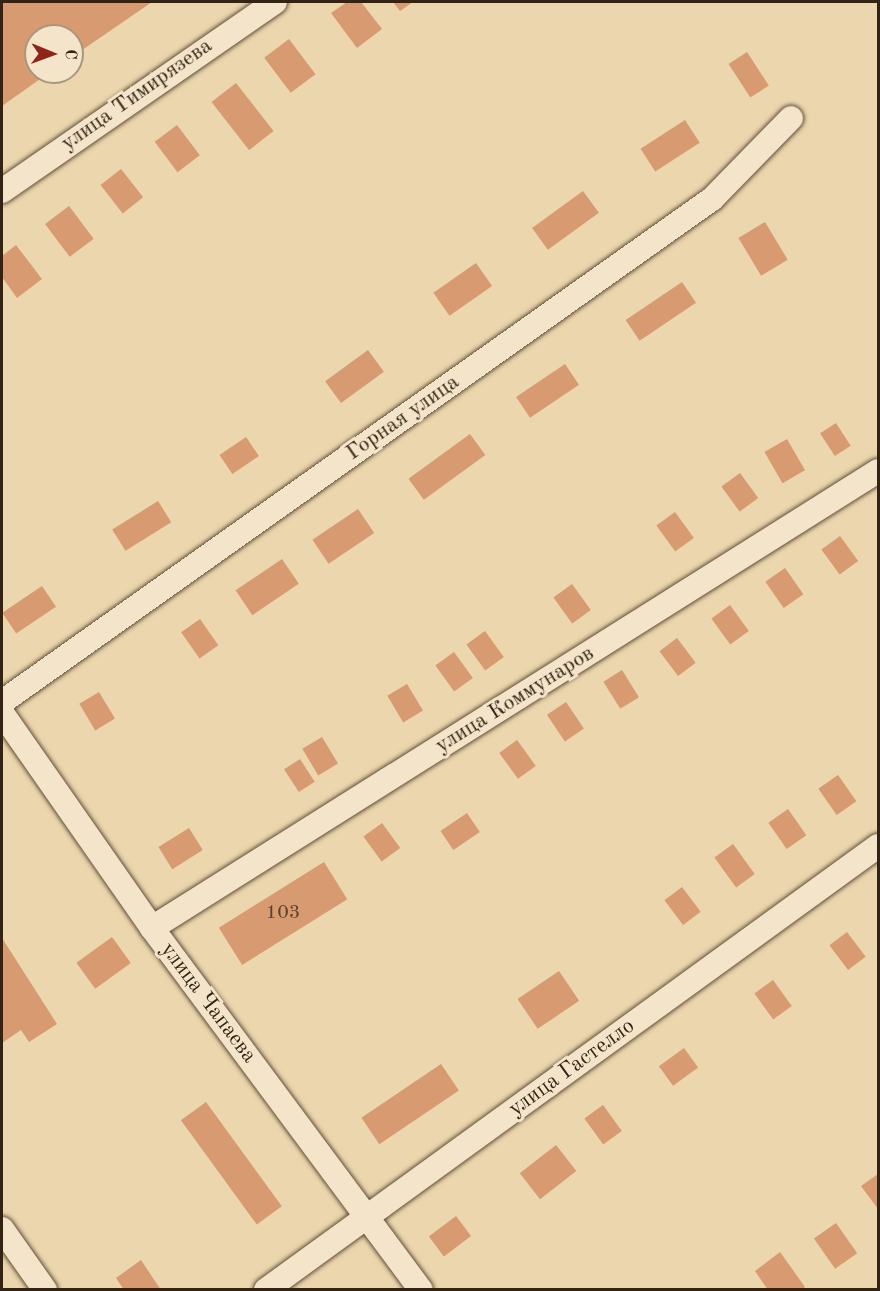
<!DOCTYPE html>
<html>
<head>
<meta charset="utf-8">
<style>
	body { margin:0 }
	#map { position:relative; width:880px; height:1291px; overflow:hidden; background:#ecd6ad; font-family:"Old Standard TT",serif }
	div>[style] { position:absolute }
	.building>* { inset:0; background:#d89a70; transform-origin:0 0 }
	.roads { filter:drop-shadow(0 0 2px #60503a) drop-shadow(0 0 2px #60503a) }
	.minor>* { height:24px; margin:-12px; padding:0 12px; transform-origin:12px; border-radius:12px; background:#f3e4ca }
	span { translate:-50% -50%; white-space:nowrap; text-align:center; line-height:1.15; -webkit-text-stroke:6px #f3e4ca; paint-order:stroke }
	.number-label { font-size:20px; color:#5c412b }
	.number-label span { -webkit-text-stroke-width:0 }
	.street-label { font-size:22px; color:#322314 }
	.frame { position:absolute; inset:0; border:3px solid #322314; pointer-events:none }
	.north { position:absolute; left:24px; top:24px; width:60px; height:60px; box-sizing:border-box; background:#f3e4ca; border:2px solid #a69781; border-radius:50%; rotate:91deg; font-size:16px; font-weight:700; line-height:24px; text-align:center; color:#322314 }
	.north::after { content:''; display:block; margin:auto; width:21px; height:27px; background:#8f2418; clip-path:polygon(50% 0,100% 100%,50% 72%,0 100%) }
</style>
</head>
<body>
<div id="map">
	<div class="building">
		<i style="clip-path:polygon(2px 2px,152px 2px,72px 57px,72px 36px,36px 36px,36px 72px,50px 72px,2px 106px)"></i>
		<i style="clip-path:polygon(347px 2px,361px 2px,382px 29px,357px 48px,331px 13px)"></i>
		<i style="clip-path:polygon(393px 2px,413px 2px,400px 11px)"></i>
		<i style="left:289px;top:39px;width:44px;height:31px;rotate:53deg"></i>
		<i style="left:747px;top:52px;width:40px;height:22px;rotate:57deg"></i>
		<i style="left:236px;top:83px;width:61px;height:31px;rotate:52deg"></i>
		<i style="left:685px;top:120px;width:27px;height:53px;rotate:57deg"></i>
		<i style="left:177px;top:125px;width:38px;height:28px;rotate:53deg"></i>
		<i style="left:121px;top:169px;width:36px;height:26px;rotate:52deg"></i>
		<i style="left:583px;top:191px;width:27px;height:63px;rotate:54deg"></i>
		<i style="left:69px;top:206px;width:41px;height:30px;rotate:53deg"></i>
		<i style="left:765px;top:222px;width:44px;height:31px;rotate:59deg"></i>
		<i style="clip-path:polygon(16px 245px,42px 279px,17px 298px,2px 277px,2px 256px)"></i>
		<i style="left:476px;top:263px;width:28px;height:52px;rotate:55deg"></i>
		<i style="left:682px;top:282px;width:25px;height:68px;rotate:56deg"></i>
		<i style="left:368px;top:350px;width:27px;height:53px;rotate:54deg"></i>
		<i style="left:565px;top:364px;width:25px;height:59px;rotate:56deg"></i>
		<i style="left:836px;top:423px;width:27px;height:19px;rotate:57deg"></i>
		<i style="left:470px;top:434px;width:26px;height:76px;rotate:54deg"></i>
		<i style="left:246px;top:437px;width:23px;height:32px;rotate:56deg"></i>
		<i style="left:787px;top:439px;width:36px;height:26px;rotate:60deg"></i>
		<i style="left:740px;top:473px;width:31px;height:23px;rotate:54deg"></i>
		<i style="left:158px;top:501px;width:25px;height:54px;rotate:58deg"></i>
		<i style="left:358px;top:509px;width:29px;height:55px;rotate:56deg"></i>
		<i style="left:675px;top:512px;width:32px;height:23px;rotate:54deg"></i>
		<i style="left:840px;top:536px;width:31px;height:23px;rotate:54deg"></i>
		<i style="left:282px;top:559px;width:30px;height:56px;rotate:56deg"></i>
		<i style="left:785px;top:568px;width:32px;height:24px;rotate:55deg"></i>
		<i style="left:572px;top:584px;width:32px;height:23px;rotate:54deg"></i>
		<i style="left:42px;top:586px;width:25px;height:48px;rotate:56deg"></i>
		<i style="left:730px;top:605px;width:32px;height:23px;rotate:54deg"></i>
		<i style="left:200px;top:619px;width:32px;height:23px;rotate:55deg"></i>
		<i style="left:485px;top:631px;width:32px;height:23px;rotate:54deg"></i>
		<i style="left:677px;top:638px;width:31px;height:22px;rotate:53deg"></i>
		<i style="left:454px;top:652px;width:32px;height:23px;rotate:54deg"></i>
		<i style="left:622px;top:670px;width:32px;height:22px;rotate:58deg"></i>
		<i style="left:407px;top:684px;width:31px;height:23px;rotate:59deg"></i>
		<i style="left:99px;top:692px;width:31px;height:23px;rotate:59deg"></i>
		<i style="left:566px;top:702px;width:32px;height:23px;rotate:56deg"></i>
		<i style="left:322px;top:737px;width:31px;height:23px;rotate:59deg"></i>
		<i style="left:517px;top:740px;width:32px;height:22px;rotate:54deg"></i>
		<i style="left:300px;top:759px;width:27px;height:19px;rotate:57deg"></i>
		<i style="left:838px;top:775px;width:32px;height:24px;rotate:55deg"></i>
		<i style="left:788px;top:809px;width:32px;height:24px;rotate:55deg"></i>
		<i style="left:467px;top:813px;width:23px;height:32px;rotate:56deg"></i>
		<i style="left:382px;top:823px;width:31px;height:23px;rotate:54deg"></i>
		<i style="left:189px;top:828px;width:26px;height:36px;rotate:58deg"></i>
		<i style="left:733px;top:844px;width:37px;height:23px;rotate:54deg"></i>
		<i style="left:324px;top:862px;width:44px;height:124px;rotate:58deg"></i>
		<i style="left:682px;top:887px;width:31px;height:22px;rotate:53deg"></i>
		<i style="left:847px;top:932px;width:31px;height:22px;rotate:53deg"></i>
		<i style="left:112px;top:937px;width:32px;height:44px;rotate:54deg"></i>
		<i style="clip-path:polygon(2px 938px,57px 1024px,29px 1042px,21px 1030px,2px 1043px)"></i>
		<i style="left:559px;top:971px;width:36px;height:50px;rotate:56deg"></i>
		<i style="left:773px;top:980px;width:32px;height:23px;rotate:54deg"></i>
		<i style="left:684px;top:1048px;width:24px;height:31px;rotate:54deg"></i>
		<i style="left:441px;top:1064px;width:32px;height:96px;rotate:56deg"></i>
		<i style="left:206px;top:1102px;width:129px;height:31px;rotate:54deg"></i>
		<i style="left:603px;top:1105px;width:32px;height:23px;rotate:54deg"></i>
		<i style="left:556px;top:1145px;width:33px;height:46px;rotate:52deg"></i>
		<i style="clip-path:polygon(878px 1174px,878px 1209px,861px 1186px)"></i>
		<i style="left:456px;top:1216px;width:25px;height:34px;rotate:53deg"></i>
		<i style="left:836px;top:1223px;width:37px;height:27px;rotate:55deg"></i>
		<i style="clip-path:polygon(780px 1252px,805px 1287px,802px 1290px,768px 1290px,755px 1271px)"></i>
		<i style="clip-path:polygon(141px 1260px,161px 1290px,124px 1290px,116px 1278px)"></i>
	</div>
	<div class="roads">
		<div class="minor">
			<i style="left:2px;top:191px;width:332px;rotate:-34.7deg"></i>
			<i style="left:2px;top:702px;width:870px;rotate:-35.32deg"></i>
			<i style="left:712px;top:199px;width:113px;rotate:-45.7deg"></i>
			<i style="left:2px;top:713px;width:262px;rotate:55.1deg"></i>
			<i style="left:152px;top:928px;width:451px;rotate:53.4deg"></i>
			<i style="left:152px;top:928px;width:858px;rotate:-32.19deg"></i>
			<i style="left:2px;top:1229px;width:75px;rotate:54.8deg"></i>
			<i style="left:266px;top:1290px;width:756px;rotate:-35.96deg"></i>
		</div>
	</div>
	<div class="number-label">
		<span style="left:283px;top:913px">103</span>
	</div>
	<div class="street-label">
		<span style="left:137px;top:95px;rotate:-35deg">улица Тимирязева</span>
		<span style="left:403px;top:418px;rotate:-35deg">Горная улица</span>
		<span style="left:515px;top:700px;rotate:-32deg">улица Коммунаров</span>
		<span style="left:208px;top:1003px;rotate:53deg">улица Чапаева</span>
		<span style="left:572px;top:1068px;rotate:-36deg">улица Гастелло</span>
	</div>
	<div class="frame"></div>
	<div class="north">С</div>
</div>
</body>
</html>
